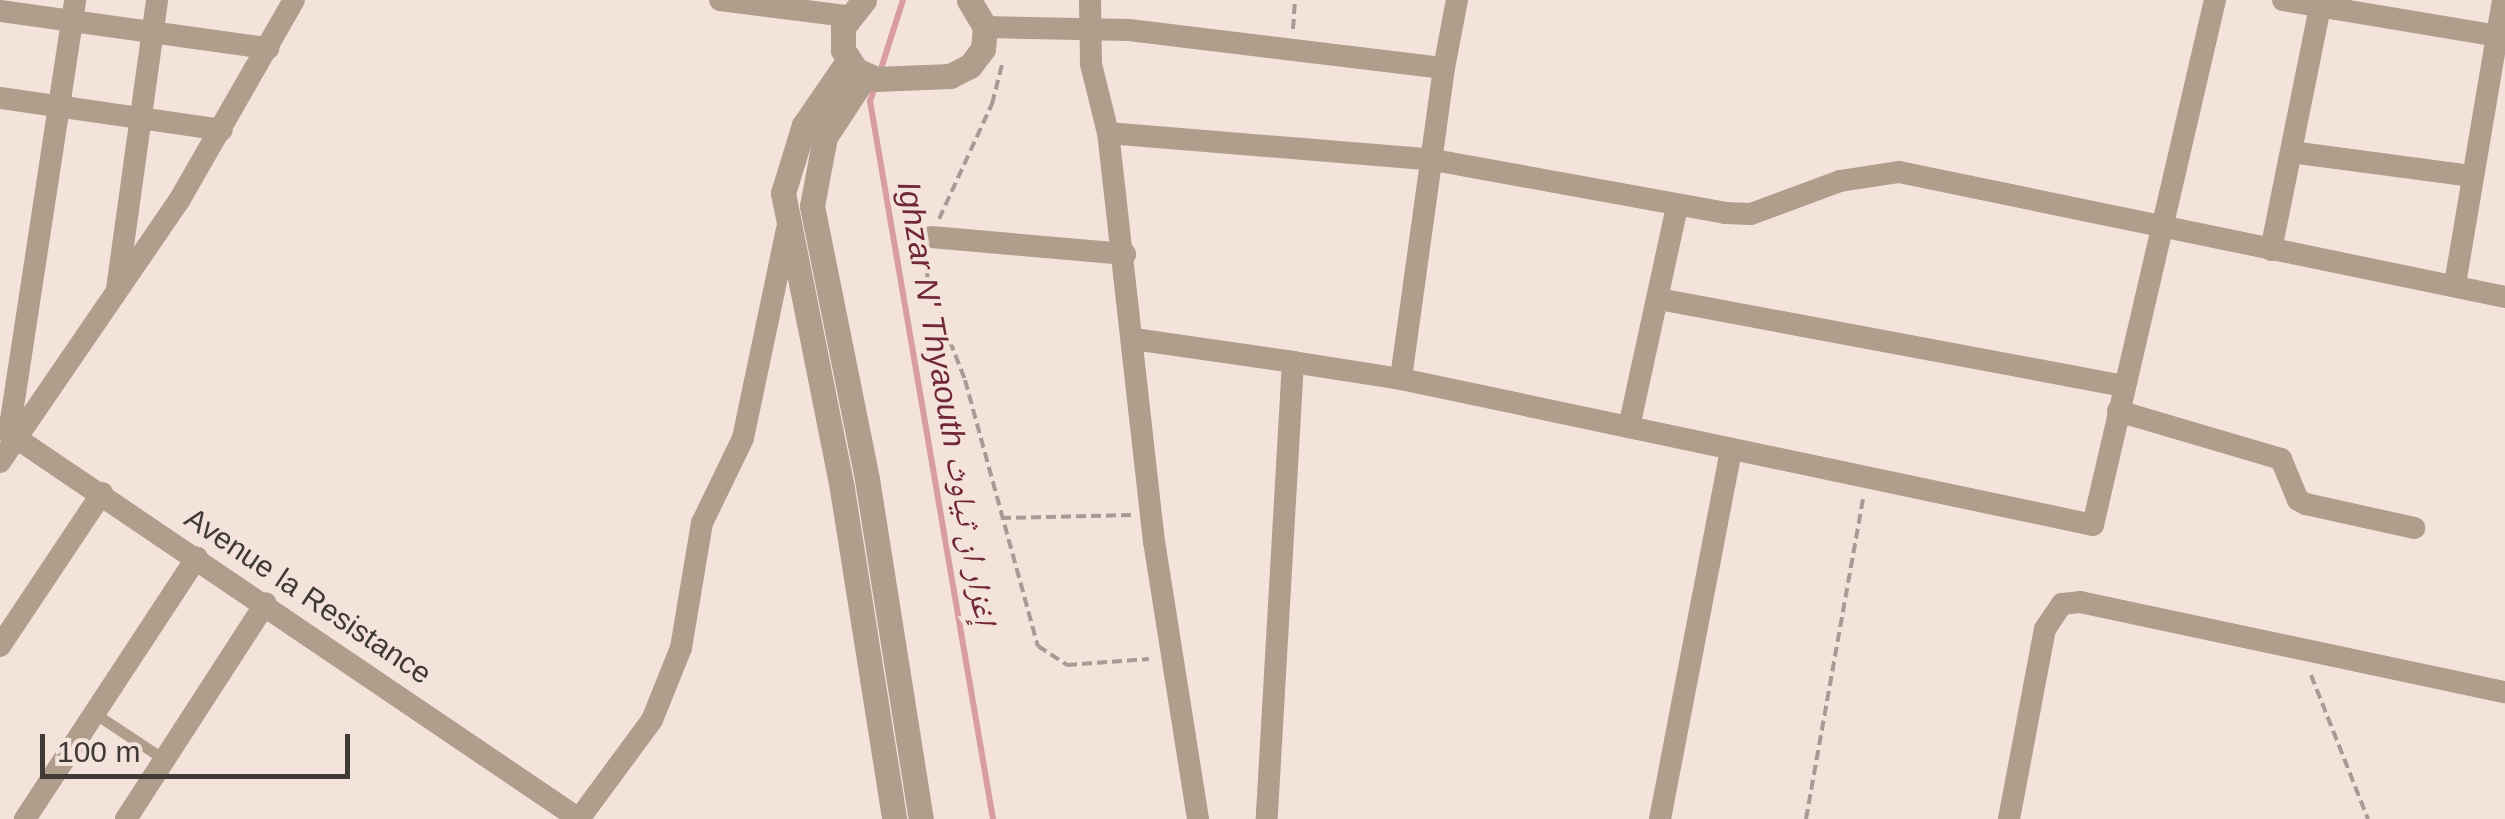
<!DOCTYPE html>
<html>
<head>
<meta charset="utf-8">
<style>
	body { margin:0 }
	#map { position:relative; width:2505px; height:819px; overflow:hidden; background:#f3e3db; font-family:Arial,"Noto Naskh Arabic",sans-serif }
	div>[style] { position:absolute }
	.stream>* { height:6px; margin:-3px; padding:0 3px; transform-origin:3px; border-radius:3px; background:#d89ca2 }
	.path>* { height:4px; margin-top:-2px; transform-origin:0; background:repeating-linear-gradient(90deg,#a69b95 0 10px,transparent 0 15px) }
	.service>* { height:11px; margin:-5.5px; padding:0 5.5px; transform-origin:5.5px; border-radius:5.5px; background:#af9e8c }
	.minor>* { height:22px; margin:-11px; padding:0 11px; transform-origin:11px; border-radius:11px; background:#af9e8c }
	.tertiary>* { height:25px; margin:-12.5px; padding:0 12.5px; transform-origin:12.5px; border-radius:12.5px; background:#af9e8c }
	span { translate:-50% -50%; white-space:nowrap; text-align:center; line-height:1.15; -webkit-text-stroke:8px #f3e3db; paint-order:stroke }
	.street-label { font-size:30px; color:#403a37 }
	.water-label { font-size:32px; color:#712836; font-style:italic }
	.scale { position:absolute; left:40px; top:734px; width:310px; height:45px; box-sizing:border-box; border:5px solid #403a37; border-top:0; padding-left:12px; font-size:30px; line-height:35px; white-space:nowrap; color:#403a37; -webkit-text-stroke:8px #f3e3db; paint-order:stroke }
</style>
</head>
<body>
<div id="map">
	<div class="stream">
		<i style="left:879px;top:75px;width:79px;rotate:-72.3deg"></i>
		<i style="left:875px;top:86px;width:16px;rotate:108deg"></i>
		<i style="left:870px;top:101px;width:728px;rotate:80.28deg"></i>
	</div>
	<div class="path">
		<i style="left:1293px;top:29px;width:29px;rotate:-86deg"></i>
		<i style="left:939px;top:219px;width:127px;rotate:-65.3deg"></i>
		<i style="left:992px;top:104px;width:44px;rotate:-75.7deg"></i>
		<i style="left:926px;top:256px;width:29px;rotate:86deg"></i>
		<i style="left:928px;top:285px;width:102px;rotate:68.7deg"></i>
		<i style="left:965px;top:380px;width:276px;rotate:74.7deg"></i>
		<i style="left:1038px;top:646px;width:35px;rotate:33deg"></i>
		<i style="left:1067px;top:665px;width:82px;rotate:-4.2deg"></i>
		<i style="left:1001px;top:518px;width:130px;rotate:-1.3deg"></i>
		<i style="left:2311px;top:675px;width:155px;rotate:68.4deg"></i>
		<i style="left:1806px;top:819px;width:325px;rotate:-79.9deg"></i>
	</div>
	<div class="service">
		<i style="left:94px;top:713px;width:85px;rotate:33.5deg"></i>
	</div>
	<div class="minor">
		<i style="left:720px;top:0;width:128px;rotate:7.2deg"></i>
		<i style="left:1090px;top:0;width:64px;rotate:89.1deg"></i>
		<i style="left:1091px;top:64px;width:71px;rotate:76.2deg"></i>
		<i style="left:2283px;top:0;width:225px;rotate:9.5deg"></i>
		<i style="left:0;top:11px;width:271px;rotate:7.9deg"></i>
		<i style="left:985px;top:27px;width:144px;rotate:1.2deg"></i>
		<i style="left:1129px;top:30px;width:317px;rotate:6.9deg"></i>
		<i style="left:1444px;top:68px;width:314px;rotate:97.9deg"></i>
		<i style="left:1401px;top:379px;width:109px;rotate:-171.1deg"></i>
		<i style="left:1293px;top:362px;width:458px;rotate:93.3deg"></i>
		<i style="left:1444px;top:68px;width:69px;rotate:-79.2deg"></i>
		<i style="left:0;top:98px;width:224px;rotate:8.2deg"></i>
		<i style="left:2291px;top:152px;width:183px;rotate:7.6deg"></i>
		<i style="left:931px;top:237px;width:195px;rotate:5deg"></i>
		<i style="left:2271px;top:250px;width:247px;rotate:-78.6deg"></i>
		<i style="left:2455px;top:284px;width:288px;rotate:-80.4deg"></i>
		<i style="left:117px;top:289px;width:292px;rotate:-82.1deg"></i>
		<i style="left:1659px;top:299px;width:472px;rotate:10.6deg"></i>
		<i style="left:1134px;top:339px;width:161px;rotate:8.2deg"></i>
		<i style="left:1401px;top:379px;width:707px;rotate:11.91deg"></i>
		<i style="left:2093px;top:525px;width:539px;rotate:-76.92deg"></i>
		<i style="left:2118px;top:411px;width:170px;rotate:16.4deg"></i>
		<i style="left:2281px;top:459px;width:44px;rotate:67.5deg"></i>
		<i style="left:2298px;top:500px;width:9px;rotate:27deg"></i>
		<i style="left:2306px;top:504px;width:111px;rotate:12.5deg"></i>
		<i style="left:0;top:427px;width:699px;rotate:34.1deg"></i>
		<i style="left:1629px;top:427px;width:225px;rotate:-77.7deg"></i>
		<i style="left:9px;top:433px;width:438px;rotate:-81.3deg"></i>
		<i style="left:0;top:462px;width:319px;rotate:-55.6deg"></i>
		<i style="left:180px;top:199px;width:229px;rotate:-60.2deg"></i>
		<i style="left:0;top:646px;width:184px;rotate:-56.3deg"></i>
		<i style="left:25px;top:819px;width:313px;rotate:-56.7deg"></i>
		<i style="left:126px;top:819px;width:257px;rotate:-57.1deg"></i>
		<i style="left:579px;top:819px;width:123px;rotate:-53.6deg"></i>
		<i style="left:652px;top:720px;width:78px;rotate:-68.1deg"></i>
		<i style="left:681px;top:648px;width:127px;rotate:-80.5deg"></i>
		<i style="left:702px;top:523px;width:94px;rotate:-64.2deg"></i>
		<i style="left:743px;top:438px;width:214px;rotate:-78.1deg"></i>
		<i style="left:1198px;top:819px;width:280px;rotate:-99deg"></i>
		<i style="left:1154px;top:542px;width:412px;rotate:-96.4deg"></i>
		<i style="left:1108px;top:133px;width:327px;rotate:4.7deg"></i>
		<i style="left:1434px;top:160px;width:296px;rotate:10.3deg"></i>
		<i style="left:1725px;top:213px;width:26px;rotate:2deg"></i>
		<i style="left:1751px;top:214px;width:95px;rotate:-20.3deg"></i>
		<i style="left:1840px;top:181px;width:60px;rotate:-8.7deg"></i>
		<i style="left:1899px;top:172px;width:619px;rotate:11.65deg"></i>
		<i style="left:1660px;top:819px;width:377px;rotate:-79.1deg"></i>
		<i style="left:2009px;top:819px;width:193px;rotate:-79.3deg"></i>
		<i style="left:2045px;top:629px;width:30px;rotate:-56deg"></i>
		<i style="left:2062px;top:604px;width:18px;rotate:-6deg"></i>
		<i style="left:2080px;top:602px;width:434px;rotate:12deg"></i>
	</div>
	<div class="tertiary">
		<i style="left:864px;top:0;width:34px;rotate:128deg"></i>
		<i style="left:843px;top:27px;width:23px;rotate:90deg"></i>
		<i style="left:843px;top:50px;width:24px;rotate:57deg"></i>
		<i style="left:856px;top:70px;width:22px;rotate:24deg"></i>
		<i style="left:876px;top:79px;width:74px;rotate:-2.3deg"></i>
		<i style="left:950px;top:76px;width:22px;rotate:-27deg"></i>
		<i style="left:970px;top:66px;width:21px;rotate:-53deg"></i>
		<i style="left:983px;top:49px;width:22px;rotate:-85deg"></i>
		<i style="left:985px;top:27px;width:31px;rotate:-121deg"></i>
		<i style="left:848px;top:61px;width:78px;rotate:124.5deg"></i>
		<i style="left:804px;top:125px;width:71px;rotate:107.2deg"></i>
		<i style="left:783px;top:193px;width:302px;rotate:78.7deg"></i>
		<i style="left:842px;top:489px;width:334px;rotate:81deg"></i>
		<i style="left:865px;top:76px;width:73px;rotate:123.3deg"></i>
		<i style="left:825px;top:137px;width:70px;rotate:100.7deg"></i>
		<i style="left:812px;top:206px;width:278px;rotate:78.6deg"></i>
		<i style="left:867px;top:479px;width:344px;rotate:81deg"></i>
	</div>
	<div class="street-label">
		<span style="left:308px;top:596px;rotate:34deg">Avenue la Resistance</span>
	</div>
	<div class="water-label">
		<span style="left:947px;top:403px;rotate:80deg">Ighzar N' Thyaouth إغزار ان ثياوث</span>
	</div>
	<div class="scale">100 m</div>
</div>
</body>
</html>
